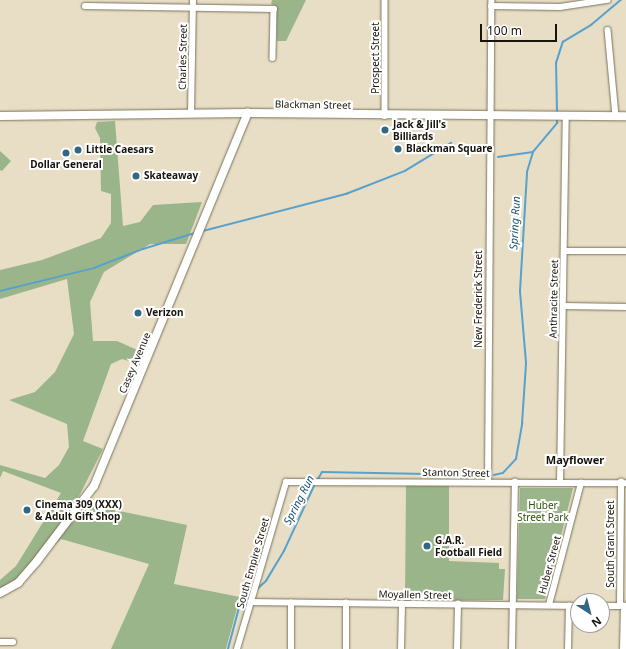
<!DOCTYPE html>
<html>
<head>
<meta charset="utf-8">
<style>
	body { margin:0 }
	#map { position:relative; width:626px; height:649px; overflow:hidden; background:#e7dec5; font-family:"Noto Sans",sans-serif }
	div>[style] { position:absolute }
	.green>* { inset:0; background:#9bb58b }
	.stream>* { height:1.5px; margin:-0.75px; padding:0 0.75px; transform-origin:0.75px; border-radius:0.75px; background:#58a1cd }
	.roads { filter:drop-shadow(0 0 1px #7a725b) drop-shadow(0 0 1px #7a725b) }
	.street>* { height:5.5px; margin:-2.75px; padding:0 2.75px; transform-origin:2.75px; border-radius:2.75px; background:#fff }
	.secondary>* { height:8px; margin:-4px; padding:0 4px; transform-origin:4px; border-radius:4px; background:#fff }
	.dots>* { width:11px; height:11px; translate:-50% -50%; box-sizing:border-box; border:2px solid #fff; border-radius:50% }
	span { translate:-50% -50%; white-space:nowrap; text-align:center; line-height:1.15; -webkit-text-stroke:4px #fff; paint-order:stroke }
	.street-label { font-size:10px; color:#18140b }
	.poi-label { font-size:10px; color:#18140b; font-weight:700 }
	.left { translate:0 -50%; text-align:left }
	.park-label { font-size:10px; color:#2d500b }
	.water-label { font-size:11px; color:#1e5574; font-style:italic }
	.neighbourhood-label { font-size:11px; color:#18140b; font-weight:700 }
	.north { position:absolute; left:570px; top:593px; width:40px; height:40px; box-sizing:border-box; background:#fff; border:1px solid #a3a19d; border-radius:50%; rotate:144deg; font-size:11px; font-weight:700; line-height:16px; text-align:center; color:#18140b }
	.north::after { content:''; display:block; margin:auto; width:14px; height:18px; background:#326683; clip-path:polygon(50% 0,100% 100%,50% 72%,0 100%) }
	.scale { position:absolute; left:480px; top:24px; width:77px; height:18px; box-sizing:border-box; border:2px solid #18140b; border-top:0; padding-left:5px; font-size:12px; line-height:14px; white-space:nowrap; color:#18140b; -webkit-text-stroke:3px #fff; paint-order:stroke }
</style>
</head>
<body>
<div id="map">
	<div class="green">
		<i style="clip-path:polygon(272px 0,306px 0,286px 41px,277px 41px,276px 6px,271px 4px)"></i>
		<i style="clip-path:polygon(115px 121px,123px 226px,140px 222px,153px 205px,202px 202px,186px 244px,150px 244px,104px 272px,90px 302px,93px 341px,117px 341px,144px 353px,139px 364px,122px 359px,111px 364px,83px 441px,103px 449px,76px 502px,187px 525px,174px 584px,240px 597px,226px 649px,111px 649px,149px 564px,61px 539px,11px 584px,0 589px,0 580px,16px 566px,61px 493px,3px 471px,0 478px,0 465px,45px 478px,59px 465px,69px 447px,67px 424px,9px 400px,35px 392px,55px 372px,74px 334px,67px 279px,0 299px,0 270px,42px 260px,101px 238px,111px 223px,111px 194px,101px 191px,100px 138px,95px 128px,97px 122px)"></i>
		<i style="clip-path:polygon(0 151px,11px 161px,2px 171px,0 170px)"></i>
		<i style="clip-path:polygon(406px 484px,449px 484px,449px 561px,499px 563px,499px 569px,505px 569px,503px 600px,405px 601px)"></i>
		<i style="clip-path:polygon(520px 488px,573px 488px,545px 599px,517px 599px)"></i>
	</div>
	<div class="stream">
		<i style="left:557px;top:113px;width:50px;rotate:-91.1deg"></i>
		<i style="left:556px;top:63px;width:22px;rotate:-72deg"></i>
		<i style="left:563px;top:42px;width:33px;rotate:-31deg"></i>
		<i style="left:591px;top:25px;width:39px;rotate:-40deg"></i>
		<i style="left:498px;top:157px;width:35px;rotate:-8deg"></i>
		<i style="left:203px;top:231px;width:148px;rotate:-14.5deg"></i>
		<i style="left:346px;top:194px;width:63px;rotate:-21.3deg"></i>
		<i style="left:405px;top:171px;width:54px;rotate:-31.3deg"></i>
		<i style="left:0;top:291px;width:97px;rotate:-13.7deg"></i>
		<i style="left:94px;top:268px;width:53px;rotate:-21.2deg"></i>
		<i style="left:143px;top:249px;width:54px;rotate:-17.1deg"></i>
		<i style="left:494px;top:475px;width:9px;rotate:-13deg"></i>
		<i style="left:503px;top:473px;width:19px;rotate:-47deg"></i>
		<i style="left:516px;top:459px;width:36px;rotate:-80deg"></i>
		<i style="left:522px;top:424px;width:61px;rotate:-86.2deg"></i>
		<i style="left:526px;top:363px;width:72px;rotate:-94.8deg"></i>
		<i style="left:520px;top:291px;width:119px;rotate:-86.6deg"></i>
		<i style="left:527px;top:172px;width:21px;rotate:-73deg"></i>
		<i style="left:533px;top:152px;width:38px;rotate:-50deg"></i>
		<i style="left:557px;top:123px;width:4px;rotate:-90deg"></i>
		<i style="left:317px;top:481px;width:10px;rotate:-61deg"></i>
		<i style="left:322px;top:472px;width:157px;rotate:1.1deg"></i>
		<i style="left:256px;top:590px;width:13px;rotate:-42deg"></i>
		<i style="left:266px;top:581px;width:35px;rotate:-59deg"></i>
		<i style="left:284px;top:551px;width:74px;rotate:-65.2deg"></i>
		<i style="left:228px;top:649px;width:47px;rotate:-75.1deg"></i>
		<i style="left:240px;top:604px;width:13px;rotate:-42deg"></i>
	</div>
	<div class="roads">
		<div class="street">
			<i style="left:385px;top:0;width:116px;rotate:90deg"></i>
			<i style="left:85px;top:6px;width:189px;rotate:0.9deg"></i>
			<i style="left:274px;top:9px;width:49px;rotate:91.2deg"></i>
			<i style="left:491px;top:6px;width:69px;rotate:0.8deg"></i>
			<i style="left:560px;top:7px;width:48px;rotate:-8.5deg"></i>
			<i style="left:608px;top:30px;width:86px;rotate:84.7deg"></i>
			<i style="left:191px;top:114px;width:114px;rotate:-89deg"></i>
			<i style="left:564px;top:251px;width:62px"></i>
			<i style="left:563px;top:306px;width:63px;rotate:0.9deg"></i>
			<i style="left:488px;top:482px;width:482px;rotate:-89.6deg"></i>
			<i style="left:560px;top:483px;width:367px;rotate:-89.1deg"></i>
			<i style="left:251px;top:602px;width:327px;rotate:0.7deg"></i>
			<i style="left:549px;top:605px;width:126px;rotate:-75.3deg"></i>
			<i style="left:602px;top:606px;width:20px"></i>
			<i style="left:620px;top:606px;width:124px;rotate:-89.5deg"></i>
			<i style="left:0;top:642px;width:13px"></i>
			<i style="left:237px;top:649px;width:174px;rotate:-73.6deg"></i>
			<i style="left:286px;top:482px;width:340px;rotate:0.2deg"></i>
			<i style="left:291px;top:649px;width:46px;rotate:-90deg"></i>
			<i style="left:346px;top:649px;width:46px;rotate:-90deg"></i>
			<i style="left:401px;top:649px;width:45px;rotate:-88.7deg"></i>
			<i style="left:457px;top:649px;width:45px;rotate:-88.7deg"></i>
			<i style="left:512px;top:649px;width:167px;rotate:-89deg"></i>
			<i style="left:568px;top:649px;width:43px;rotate:-88.7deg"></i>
			<i style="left:623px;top:649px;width:43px;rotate:-88.7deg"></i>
		</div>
		<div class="secondary">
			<i style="left:0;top:116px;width:248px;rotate:-0.7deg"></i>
			<i style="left:248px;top:113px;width:378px;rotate:0.5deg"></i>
			<i style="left:0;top:593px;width:21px;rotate:-29deg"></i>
			<i style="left:18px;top:583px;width:29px;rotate:-49deg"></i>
			<i style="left:37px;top:561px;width:94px;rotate:-52.8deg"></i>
			<i style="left:94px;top:486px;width:404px;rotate:-67.6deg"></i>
		</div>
	</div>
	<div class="dots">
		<i style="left:385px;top:130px;background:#326683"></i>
		<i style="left:398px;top:149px;background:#326683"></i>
		<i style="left:78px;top:150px;background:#326683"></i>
		<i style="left:66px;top:153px;background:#326683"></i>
		<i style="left:136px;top:176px;background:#326683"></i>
		<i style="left:138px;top:313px;background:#326683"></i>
		<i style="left:27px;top:510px;background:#326683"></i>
		<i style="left:427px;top:546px;background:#326683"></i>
	</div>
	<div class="street-label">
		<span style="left:183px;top:57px;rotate:-89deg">Charles Street</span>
		<span style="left:376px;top:58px;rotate:-90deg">Prospect Street</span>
		<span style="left:313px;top:105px;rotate:1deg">Blackman Street</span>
		<span style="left:479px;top:299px;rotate:-90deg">New Frederick Street</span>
		<span style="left:554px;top:299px;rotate:-89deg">Anthracite Street</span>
		<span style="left:135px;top:363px;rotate:-67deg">Casey Avenue</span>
		<span style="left:456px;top:473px;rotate:1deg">Stanton Street</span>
		<span style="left:611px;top:544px;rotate:-90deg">South Grant Street</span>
		<span style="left:253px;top:563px;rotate:-74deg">South Empire Street</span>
		<span style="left:550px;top:565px;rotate:-75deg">Huber Street</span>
		<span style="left:415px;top:595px;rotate:1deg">Moyallen Street</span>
	</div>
	<div class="poi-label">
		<span class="left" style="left:393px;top:130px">Jack &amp; Jill's<br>Billiards</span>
		<span class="left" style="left:406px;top:149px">Blackman Square</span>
		<span class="left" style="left:86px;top:150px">Little Caesars</span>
		<span style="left:66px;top:165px">Dollar General</span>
		<span class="left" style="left:144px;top:176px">Skateaway</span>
		<span class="left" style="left:146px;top:313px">Verizon</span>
		<span class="left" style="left:35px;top:510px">Cinema 309 (XXX)<br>&amp; Adult Gift Shop</span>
		<span class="left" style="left:435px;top:546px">G.A.R.<br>Football Field</span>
	</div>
	<div class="park-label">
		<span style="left:543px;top:511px">Huber<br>Street Park</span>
	</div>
	<div class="water-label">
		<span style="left:515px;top:223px;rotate:-87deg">Spring Run</span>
		<span style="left:299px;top:500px;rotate:-63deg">Spring Run</span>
	</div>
	<div class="neighbourhood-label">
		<span style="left:575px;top:460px">Mayflower</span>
	</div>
	<div class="north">N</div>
	<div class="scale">100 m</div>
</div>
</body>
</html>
